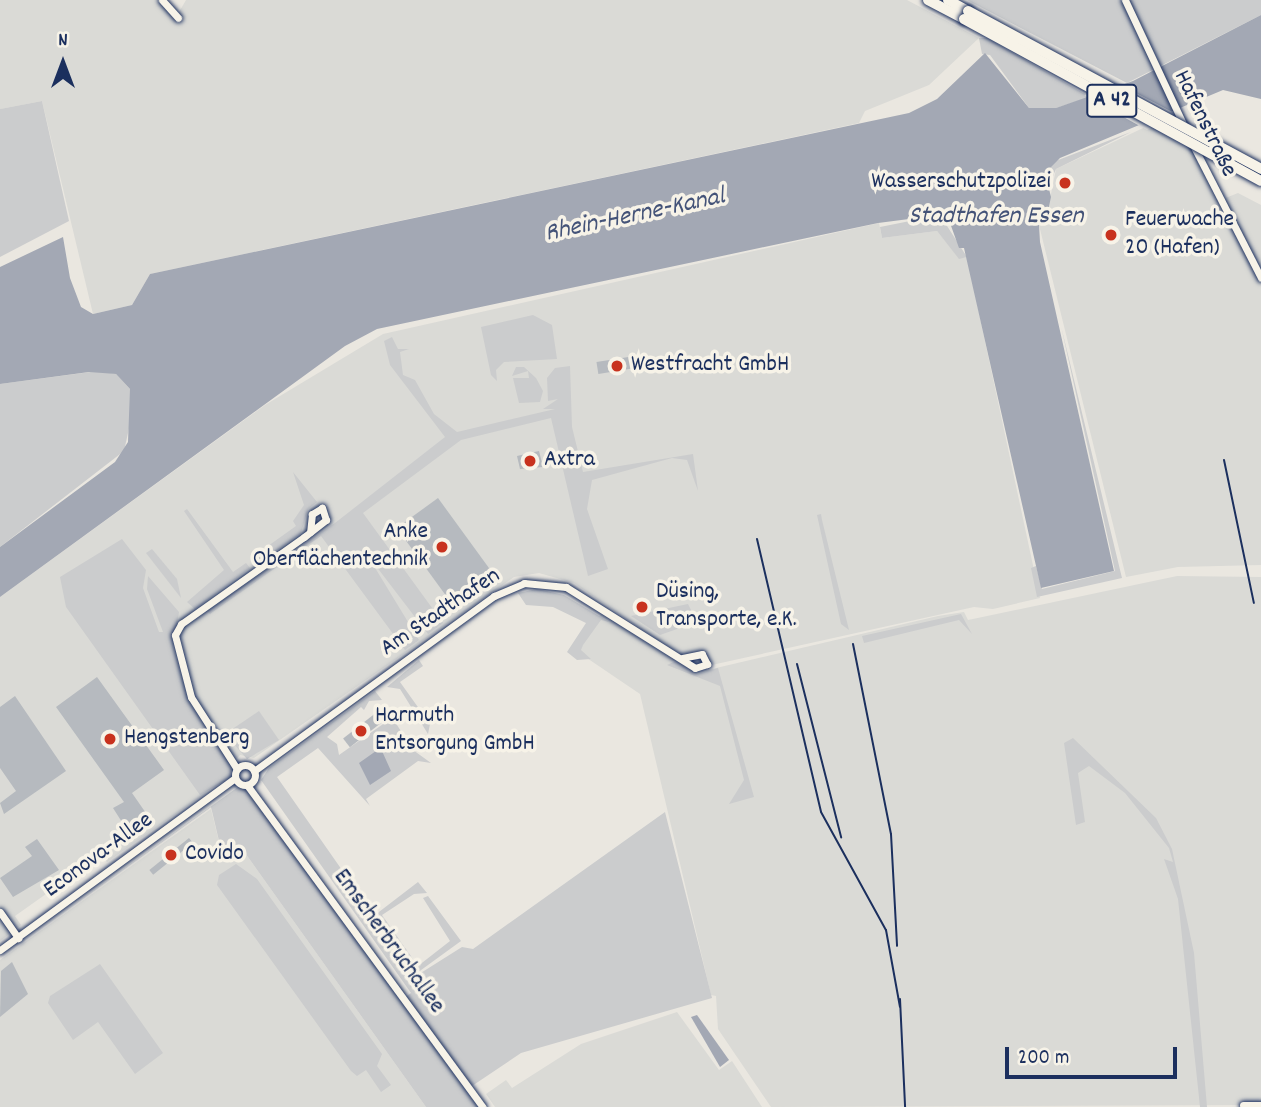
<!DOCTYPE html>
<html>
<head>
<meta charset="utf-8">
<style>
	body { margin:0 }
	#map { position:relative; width:1261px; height:1107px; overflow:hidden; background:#eae7e0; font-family:Dekko,sans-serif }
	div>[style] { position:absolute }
	.built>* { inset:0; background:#dadad6 }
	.green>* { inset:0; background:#cbcccd }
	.water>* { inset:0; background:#a3a8b4 }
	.pier>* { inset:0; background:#eae7e0 }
	.building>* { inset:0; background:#b6babf; transform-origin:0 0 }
	.roads { filter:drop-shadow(0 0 2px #1b2f5e) drop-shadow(0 0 2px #1b2f5e) }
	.minor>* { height:7px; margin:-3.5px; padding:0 3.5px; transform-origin:3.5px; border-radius:3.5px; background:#f7f3e8 }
	.minor>.ring { margin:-3.5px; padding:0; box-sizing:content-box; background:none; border:7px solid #f7f3e8; border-radius:50% }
	.highway>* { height:10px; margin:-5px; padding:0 5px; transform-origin:5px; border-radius:5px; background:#f7f3e8 }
	.rail>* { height:2px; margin:-1px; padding:0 1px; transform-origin:1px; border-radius:1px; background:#1b2f5e }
	.bridges { filter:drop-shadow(0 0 2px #1b2f5e) drop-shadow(0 0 2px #1b2f5e) }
	.highway-bridge>* { height:10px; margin:-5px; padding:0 5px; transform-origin:5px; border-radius:5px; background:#f7f3e8 }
	.dots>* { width:19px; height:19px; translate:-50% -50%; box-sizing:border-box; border:4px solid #f7f3e8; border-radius:50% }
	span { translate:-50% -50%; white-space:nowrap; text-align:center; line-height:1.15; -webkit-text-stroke:7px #f7f3e8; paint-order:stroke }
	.shield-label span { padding:2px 5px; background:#f7f3e8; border:2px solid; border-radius:5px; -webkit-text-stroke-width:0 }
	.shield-label { font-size:23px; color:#1b2f5e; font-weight:700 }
	.street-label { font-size:24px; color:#1b2f5e }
	.poi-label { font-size:24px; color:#1b2f5e }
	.right { translate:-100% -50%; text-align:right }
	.left { translate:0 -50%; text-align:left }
	.water-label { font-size:26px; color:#445378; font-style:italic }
	.north { position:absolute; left:28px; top:28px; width:70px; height:70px; -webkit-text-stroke:5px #f7f3e8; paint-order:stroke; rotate:0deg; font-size:19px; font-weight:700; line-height:28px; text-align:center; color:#1b2f5e }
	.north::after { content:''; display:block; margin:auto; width:24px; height:32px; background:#1b2f5e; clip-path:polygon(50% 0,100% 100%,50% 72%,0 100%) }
	.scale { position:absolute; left:1005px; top:1047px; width:172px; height:32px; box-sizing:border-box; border:4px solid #1b2f5e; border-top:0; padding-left:9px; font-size:21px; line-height:24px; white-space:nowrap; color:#1b2f5e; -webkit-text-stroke:5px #f7f3e8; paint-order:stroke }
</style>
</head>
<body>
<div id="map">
	<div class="built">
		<i style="clip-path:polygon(0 0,158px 0,175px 19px,186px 0,907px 0,979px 38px,929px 85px,865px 111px,859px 123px,150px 274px,132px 305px,93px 314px,42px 101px,0 109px)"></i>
		<i style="clip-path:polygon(1175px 113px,1218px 201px,1238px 193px,1261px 205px,1261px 565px,1178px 567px,1126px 577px,1039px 225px,1045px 224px,1056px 169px)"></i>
		<i style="clip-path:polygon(879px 223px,882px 238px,937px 231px,959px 258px,967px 257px,1040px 598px,993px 609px,974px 607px,698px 668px,574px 583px,539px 573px,514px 577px,254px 758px,240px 755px,207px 792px,107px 862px,101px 855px,15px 916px,21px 925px,0 941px,0 597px,265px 405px,383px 334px)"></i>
		<i style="clip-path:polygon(1177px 576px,1261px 577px,1261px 1105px,771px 1107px,718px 1029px,716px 996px,711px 995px,640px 694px,578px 652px,604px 609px,699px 672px,938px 616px,964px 612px,968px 620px)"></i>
		<i style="clip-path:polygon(211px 809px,224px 862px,243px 850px,426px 1107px,0 1107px,0 960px)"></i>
		<i style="clip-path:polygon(677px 1012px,719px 1070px,732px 1061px,762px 1107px,495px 1107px,486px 1094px,506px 1080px,512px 1088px,581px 1044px)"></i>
	</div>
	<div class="green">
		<i style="clip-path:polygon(967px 0,1261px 0,1261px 15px,1127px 83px)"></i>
		<i style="clip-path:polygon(979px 38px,987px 38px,1090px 97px,1050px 110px,1029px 108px,990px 55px,982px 54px)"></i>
		<i style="clip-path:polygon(42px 101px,69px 221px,0 257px,0 109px)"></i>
		<i style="clip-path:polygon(1131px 132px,1056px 169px,1049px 185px,1043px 180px,1053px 162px)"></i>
		<i style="clip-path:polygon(940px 215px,967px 257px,959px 259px,937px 231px,882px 238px,880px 227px)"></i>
		<i style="clip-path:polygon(533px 315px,552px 325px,557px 359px,504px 362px,496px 370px,497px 381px,491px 375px,481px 327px)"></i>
		<i style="clip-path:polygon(1061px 326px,1122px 578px,1037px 597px,1031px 568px,1036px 566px,1042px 589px,1115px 571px)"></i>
		<i style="clip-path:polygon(392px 337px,398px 349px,409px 349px,400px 352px,403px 375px,415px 380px,434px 414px,457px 432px,555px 409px,543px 409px,558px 399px,548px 401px,547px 378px,555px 368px,570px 366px,572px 427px,583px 472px,693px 454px,698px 491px,687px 460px,672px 458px,592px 480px,587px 509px,608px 569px,588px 576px,551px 418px,461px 440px,363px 513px,443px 623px,428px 634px,366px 553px,419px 640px,405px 650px,321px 536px,210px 614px,207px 611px,335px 523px,445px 437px,390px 365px,384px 341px)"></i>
		<i style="clip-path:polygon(516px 367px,524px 367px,536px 378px,543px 391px,540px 402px,519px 403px,513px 378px,529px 378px,528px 371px,512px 376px)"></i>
		<i style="clip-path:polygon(98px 371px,116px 374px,130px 389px,130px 424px,124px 451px,0 547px,0 384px)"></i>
		<i style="clip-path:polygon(293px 472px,317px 502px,308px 509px,301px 533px,259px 563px,254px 556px,296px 526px,293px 521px,304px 505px)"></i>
		<i style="clip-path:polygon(187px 509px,233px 572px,246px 563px,250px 568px,195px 609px,187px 602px,224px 570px,184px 511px)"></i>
		<i style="clip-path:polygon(821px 514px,822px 520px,849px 630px,841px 624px,817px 515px)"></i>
		<i style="clip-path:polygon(122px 539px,146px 570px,143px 588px,159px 632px,163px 632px,147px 589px,148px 576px,179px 612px,173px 647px,189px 702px,232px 766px,230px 778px,200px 795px,66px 607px,60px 577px)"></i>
		<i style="clip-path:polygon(152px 549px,177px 579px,181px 598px,146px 553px)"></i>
		<i style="clip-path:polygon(537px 589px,564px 595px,609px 622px,601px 620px,583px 645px,581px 650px,591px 659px,577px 660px,567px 652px,586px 623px,553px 607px,526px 605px,518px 593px)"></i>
		<i style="clip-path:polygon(688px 604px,697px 622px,660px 635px,631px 616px)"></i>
		<i style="clip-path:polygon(961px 614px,972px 634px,959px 620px,864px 643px,862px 636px)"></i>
		<i style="clip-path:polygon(419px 660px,423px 666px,400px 682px,430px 724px,428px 734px,400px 689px,387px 687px)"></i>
		<i style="clip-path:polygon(676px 661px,698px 674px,718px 668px,754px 797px,729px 804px,744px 780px,720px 686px,667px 665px)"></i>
		<i style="clip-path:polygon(375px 691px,382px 700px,369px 701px,364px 710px,361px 707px,327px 737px,337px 744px,339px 755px,386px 722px,382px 715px,390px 714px,413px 750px,431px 763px,418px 761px,366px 799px,370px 806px,318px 748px,277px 777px,416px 976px,462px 947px,473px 949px,665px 812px,712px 998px,521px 1053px,469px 1088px,484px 1107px,426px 1107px,243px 850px,224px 862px,211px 807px,0 958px,238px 787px,252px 792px,404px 998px,411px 993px,261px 780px,269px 768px)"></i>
		<i style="clip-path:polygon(259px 711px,279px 740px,247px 759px,225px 734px)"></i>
		<i style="clip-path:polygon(1073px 738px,1156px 818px,1172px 849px,1194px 953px,1207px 1107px,1200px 1107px,1178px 899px,1164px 859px,1173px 862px,1169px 848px,1125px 793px,1089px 766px,1078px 773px,1085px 822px,1076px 825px,1064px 743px)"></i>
		<i style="clip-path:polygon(236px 864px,257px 879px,382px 1054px,377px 1066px,391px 1085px,381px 1092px,366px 1070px,357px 1076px,351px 1071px,217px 885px,219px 875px)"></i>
		<i style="clip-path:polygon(418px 882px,427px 893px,414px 894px,382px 915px,418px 966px,450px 941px,423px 898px,428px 896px,461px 941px,417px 973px,375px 915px)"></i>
		<i style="clip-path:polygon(100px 964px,163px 1053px,135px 1074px,98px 1022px,73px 1040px,48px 1003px,50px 996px)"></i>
	</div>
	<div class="water">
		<i style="clip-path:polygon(1261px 15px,1261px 99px,1223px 90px,1060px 158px,1045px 173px,1051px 197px,1045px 225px,1039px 225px,1040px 242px,1114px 571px,1041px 588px,964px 248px,959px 248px,950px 223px,940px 215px,878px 223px,377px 329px,345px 346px,0 597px,0 547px,115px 462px,128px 442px,130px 389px,116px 374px,89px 372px,0 384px,0 267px,63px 237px,70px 278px,81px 307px,93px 314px,132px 305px,150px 274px,909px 113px,937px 99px,985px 53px,1029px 108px,1056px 108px,1133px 81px)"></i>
		<i style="clip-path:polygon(393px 739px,396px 742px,382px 751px,391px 771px,370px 785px,359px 763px)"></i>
		<i style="clip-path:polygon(697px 1015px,729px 1060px,720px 1067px,691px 1017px)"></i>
	</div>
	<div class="pier">
		<i style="clip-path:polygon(1117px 83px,1178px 115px,1147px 130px,1084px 95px)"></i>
	</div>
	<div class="building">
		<i style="left:635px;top:356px;width:12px;height:39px;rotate:81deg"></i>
		<i style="clip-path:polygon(539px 451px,543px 467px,520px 469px,517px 456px)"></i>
		<i style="left:438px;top:498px;width:91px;height:51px;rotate:54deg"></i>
		<i style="clip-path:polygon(97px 677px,164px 770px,132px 793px,148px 816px,127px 830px,113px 808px,124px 802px,56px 707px)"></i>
		<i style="clip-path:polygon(15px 696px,66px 771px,4px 814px,0 803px,16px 791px,0 768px,0 707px)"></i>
		<i style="left:377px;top:712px;width:11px;height:43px;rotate:52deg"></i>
		<i style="left:189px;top:838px;width:6px;height:51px;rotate:51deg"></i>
		<i style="clip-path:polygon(37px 839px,59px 870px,13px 897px,0 878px,32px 856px,25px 847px)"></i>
		<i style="clip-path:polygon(12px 962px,28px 994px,0 1017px,1px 971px)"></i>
	</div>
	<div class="roads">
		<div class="minor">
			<i style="left:162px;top:0;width:24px;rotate:48deg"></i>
			<i style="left:1125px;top:0;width:141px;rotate:64.9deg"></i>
			<i style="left:1193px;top:145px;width:149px;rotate:62.9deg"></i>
			<i class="ring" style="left:235px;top:765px;width:13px;height:13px"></i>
			<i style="left:237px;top:769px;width:85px;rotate:-122.6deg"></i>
			<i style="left:191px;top:697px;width:64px;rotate:-104.5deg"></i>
			<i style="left:175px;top:635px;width:13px;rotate:-61deg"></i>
			<i style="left:181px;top:624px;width:151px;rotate:-35.3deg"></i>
			<i style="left:304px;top:537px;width:28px;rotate:-38deg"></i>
			<i style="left:326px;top:520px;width:13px;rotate:-108deg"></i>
			<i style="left:322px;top:508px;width:12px;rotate:149deg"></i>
			<i style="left:312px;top:514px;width:18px;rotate:96deg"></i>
			<i style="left:254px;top:771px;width:297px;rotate:-36.1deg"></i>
			<i style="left:494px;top:596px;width:33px;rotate:-23deg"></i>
			<i style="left:524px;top:583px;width:42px;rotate:5.4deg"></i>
			<i style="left:566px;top:587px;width:152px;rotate:32.1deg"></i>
			<i style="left:695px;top:668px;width:13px;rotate:-18deg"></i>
			<i style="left:707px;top:664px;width:11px;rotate:-117deg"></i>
			<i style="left:702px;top:654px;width:20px;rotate:169deg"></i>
			<i style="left:247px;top:785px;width:399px;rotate:53.8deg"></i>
			<i style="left:0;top:912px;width:32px;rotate:55deg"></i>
			<i style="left:0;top:950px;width:291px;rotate:-36.2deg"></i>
			<i style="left:1243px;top:1105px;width:18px"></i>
		</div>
		<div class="highway">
			<i style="left:928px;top:0;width:41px;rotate:27.8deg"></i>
			<i style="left:948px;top:0;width:23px;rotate:29deg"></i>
		</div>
	</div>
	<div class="rail">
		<i style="left:1224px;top:460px;width:146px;rotate:78.2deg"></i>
		<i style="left:757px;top:539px;width:280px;rotate:76.8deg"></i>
		<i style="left:821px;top:812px;width:135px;rotate:61.2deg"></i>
		<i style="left:886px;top:930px;width:78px;rotate:79.7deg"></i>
		<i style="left:853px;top:644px;width:194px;rotate:78.7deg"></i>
		<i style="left:891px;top:834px;width:112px;rotate:86.9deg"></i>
		<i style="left:797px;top:664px;width:179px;rotate:75.7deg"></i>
		<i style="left:900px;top:999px;width:108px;rotate:87.3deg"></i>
	</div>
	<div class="bridges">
		<div class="highway-bridge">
			<i style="left:968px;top:11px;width:333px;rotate:28.3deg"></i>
			<i style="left:964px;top:19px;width:338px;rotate:28.6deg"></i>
		</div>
	</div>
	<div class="dots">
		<i style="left:1065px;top:183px;background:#c8321e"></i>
		<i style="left:1111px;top:235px;background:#c8321e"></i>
		<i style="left:617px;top:366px;background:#c8321e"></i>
		<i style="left:530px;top:461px;background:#c8321e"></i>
		<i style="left:442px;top:547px;background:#c8321e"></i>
		<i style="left:642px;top:607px;background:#c8321e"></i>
		<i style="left:361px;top:731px;background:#c8321e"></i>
		<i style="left:110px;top:739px;background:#c8321e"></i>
		<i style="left:171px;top:855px;background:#c8321e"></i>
	</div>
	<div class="shield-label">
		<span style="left:1112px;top:101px">A 42</span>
	</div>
	<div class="street-label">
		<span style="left:1204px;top:124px;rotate:64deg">Hafenstraße</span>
		<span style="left:441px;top:613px;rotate:-34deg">Am Stadthafen</span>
		<span style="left:99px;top:856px;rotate:-36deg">Econova-Allee</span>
		<span style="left:388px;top:942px;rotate:54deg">Emscherbruchallee</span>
	</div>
	<div class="poi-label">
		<span class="right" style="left:1051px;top:183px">Wasserschutzpolizei</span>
		<span class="left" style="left:1125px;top:235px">Feuerwache<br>20 (Hafen)</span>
		<span class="left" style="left:631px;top:366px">Westfracht GmbH</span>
		<span class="left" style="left:544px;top:461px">Axtra</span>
		<span class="right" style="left:428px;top:547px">Anke<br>Oberflächentechnik</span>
		<span class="left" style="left:656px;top:607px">Düsing,<br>Transporte, e.K.</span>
		<span class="left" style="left:375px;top:731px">Harmuth<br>Entsorgung GmbH</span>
		<span class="left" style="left:124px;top:739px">Hengstenberg</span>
		<span class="left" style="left:185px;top:855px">Covido</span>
	</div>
	<div class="water-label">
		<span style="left:635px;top:216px;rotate:-12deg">Rhein-Herne-Kanal</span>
		<span style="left:996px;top:217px">Stadthafen Essen</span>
	</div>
	<div class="north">N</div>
	<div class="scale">200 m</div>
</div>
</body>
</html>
